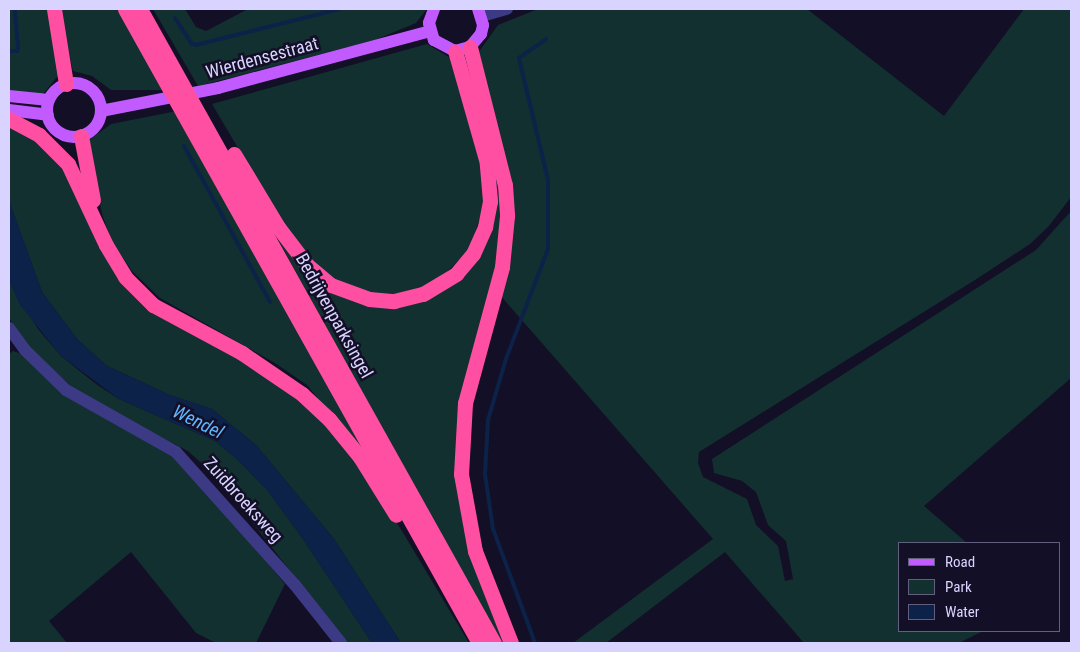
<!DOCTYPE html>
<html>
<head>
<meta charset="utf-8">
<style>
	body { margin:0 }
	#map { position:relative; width:1080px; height:652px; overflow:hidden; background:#130f26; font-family:"Roboto Condensed",sans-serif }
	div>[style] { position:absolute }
	.green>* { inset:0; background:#12302f }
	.water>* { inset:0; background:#0c2248 }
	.stream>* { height:4px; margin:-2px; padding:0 2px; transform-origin:2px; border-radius:2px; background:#0c2248 }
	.street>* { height:12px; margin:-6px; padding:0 6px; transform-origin:6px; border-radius:6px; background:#3d3a85 }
	.primary>* { height:12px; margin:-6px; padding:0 6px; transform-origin:6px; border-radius:6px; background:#c25bff }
	.primary>.ring { margin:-6px; padding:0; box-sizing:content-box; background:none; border:12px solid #c25bff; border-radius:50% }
	.highway>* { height:15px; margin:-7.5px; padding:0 7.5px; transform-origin:7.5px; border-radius:7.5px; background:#ff4fa3 }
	span { translate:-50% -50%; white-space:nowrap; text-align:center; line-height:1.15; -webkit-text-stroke:5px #130f26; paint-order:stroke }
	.street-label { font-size:18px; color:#d9d4ff }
	.water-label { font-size:19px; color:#62b6ff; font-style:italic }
	.frame { position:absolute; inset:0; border:10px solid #d9d4ff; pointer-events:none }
	.legend { position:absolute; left:898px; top:542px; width:162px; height:90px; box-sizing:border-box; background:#130f26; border:1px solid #625e7d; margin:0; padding:6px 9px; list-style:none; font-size:15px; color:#d9d4ff }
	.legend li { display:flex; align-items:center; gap:10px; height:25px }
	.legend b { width:25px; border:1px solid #625e7d }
</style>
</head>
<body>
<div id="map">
	<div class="green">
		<i style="clip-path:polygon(9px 9px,50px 9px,61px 72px,44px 93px,33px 96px,9px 93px)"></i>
		<i style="clip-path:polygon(60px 9px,120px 9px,166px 90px,111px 90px,92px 76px,73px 71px)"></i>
		<i style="clip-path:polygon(153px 9px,185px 9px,196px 27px,206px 31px,248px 9px,427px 9px,416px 23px,375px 40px,198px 86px)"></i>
		<i style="clip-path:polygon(538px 9px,807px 9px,944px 116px,1024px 9px,1071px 9px,1071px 197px,1049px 226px,1030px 244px,975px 280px,699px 452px,698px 463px,703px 477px,747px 499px,756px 525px,778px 546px,785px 581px,793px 579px,786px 541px,768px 525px,756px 492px,742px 481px,714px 473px,712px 459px,1036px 250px,1071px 211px,1071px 378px,924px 506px,967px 543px,899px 543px,899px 631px,983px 631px,959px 643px,804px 643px,725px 552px,606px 643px,573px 643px,713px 539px,500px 295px,511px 220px,478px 53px,498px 25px)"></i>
		<i style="clip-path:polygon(427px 44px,452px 59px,482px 168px,485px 203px,469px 250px,437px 282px,394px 296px,371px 294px,335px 280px,311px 260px,284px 226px,212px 104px)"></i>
		<i style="clip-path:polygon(469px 55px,495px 154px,503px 243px,458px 465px,507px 643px,501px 643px,265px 216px,352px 299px,444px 289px,493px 213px,463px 57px)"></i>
		<i style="clip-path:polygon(177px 111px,375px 468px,307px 385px,275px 363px,160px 298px,132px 271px,112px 242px,102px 214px,88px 141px,111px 124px)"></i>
		<i style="clip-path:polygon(9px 124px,29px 135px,66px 169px,99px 248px,120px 279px,269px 376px,325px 423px,384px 501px,469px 643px,401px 643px,334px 539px,256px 445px,212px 409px,170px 395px,107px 366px,77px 339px,42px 292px,9px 201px)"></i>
		<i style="clip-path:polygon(9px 281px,38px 329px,61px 356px,96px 384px,119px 399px,215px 441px,237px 459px,268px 491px,301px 536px,372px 643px,346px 643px,217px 477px,188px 451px,87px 400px,28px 348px,9px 318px)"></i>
		<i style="clip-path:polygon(13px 351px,22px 354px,63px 394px,177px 457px,285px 584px,256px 643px,216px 643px,196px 633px,131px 552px,49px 621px,67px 643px,9px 643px,9px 354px)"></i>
	</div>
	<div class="water">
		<i style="clip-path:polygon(9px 201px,42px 292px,77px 339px,107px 366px,170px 395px,212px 409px,256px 445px,334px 539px,401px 643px,372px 643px,301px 536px,268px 491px,237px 459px,215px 441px,119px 399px,61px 356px,20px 305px,9px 281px)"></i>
	</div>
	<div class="stream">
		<i style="left:175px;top:18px;width:30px;rotate:57deg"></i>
		<i style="left:191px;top:43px;width:5px;rotate:22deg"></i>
		<i style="left:196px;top:45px;width:147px;rotate:-14.1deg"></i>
		<i style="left:9px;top:51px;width:8px"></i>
		<i style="left:17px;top:51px;width:4px;rotate:-76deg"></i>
		<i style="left:18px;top:47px;width:38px;rotate:-95deg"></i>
		<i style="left:184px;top:146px;width:178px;rotate:61.1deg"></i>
		<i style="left:535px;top:643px;width:121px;rotate:-110.2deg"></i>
		<i style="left:493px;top:529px;width:56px;rotate:-98.3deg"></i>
		<i style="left:485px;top:474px;width:54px;rotate:-86.8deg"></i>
		<i style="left:488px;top:420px;width:64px;rotate:-73.6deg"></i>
		<i style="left:506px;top:359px;width:118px;rotate:-69.1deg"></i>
		<i style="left:548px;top:249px;width:69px;rotate:-90deg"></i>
		<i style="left:548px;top:180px;width:125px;rotate:-103.4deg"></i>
		<i style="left:519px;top:58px;width:33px;rotate:-35deg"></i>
	</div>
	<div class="street">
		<i style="left:482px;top:16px;width:26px;rotate:-16deg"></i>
		<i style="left:9px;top:328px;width:27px;rotate:54deg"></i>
		<i style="left:25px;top:350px;width:57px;rotate:44.3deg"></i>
		<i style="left:66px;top:390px;width:126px;rotate:29.4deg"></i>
		<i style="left:176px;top:452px;width:178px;rotate:48.2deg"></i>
		<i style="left:295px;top:585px;width:74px;rotate:51.6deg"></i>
	</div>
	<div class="primary">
		<i style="left:434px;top:9px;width:15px;rotate:110deg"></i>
		<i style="left:429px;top:23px;width:18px;rotate:74deg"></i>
		<i style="left:434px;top:40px;width:24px;rotate:28deg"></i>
		<i style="left:455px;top:51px;width:16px;rotate:-15deg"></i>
		<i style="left:470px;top:47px;width:17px;rotate:-50deg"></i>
		<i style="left:481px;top:34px;width:9px;rotate:-77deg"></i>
		<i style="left:483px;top:25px;width:17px;rotate:-107deg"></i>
		<i class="ring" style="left:47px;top:83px;width:42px;height:42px"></i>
		<i style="left:9px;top:96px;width:40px;rotate:5.7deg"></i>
		<i style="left:9px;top:110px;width:39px;rotate:7deg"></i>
		<i style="left:101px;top:111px;width:119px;rotate:-11.1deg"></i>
		<i style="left:218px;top:88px;width:220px;rotate:-15deg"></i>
	</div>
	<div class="highway">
		<i style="left:54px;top:9px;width:76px;rotate:80.9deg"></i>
		<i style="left:125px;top:9px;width:726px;rotate:60.82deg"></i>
		<i style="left:140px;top:9px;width:726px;rotate:60.82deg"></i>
		<i style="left:470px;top:47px;width:142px;rotate:75.8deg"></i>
		<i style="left:505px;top:185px;width:31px;rotate:86deg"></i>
		<i style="left:507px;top:216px;width:51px;rotate:95.6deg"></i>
		<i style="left:502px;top:267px;width:141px;rotate:105.2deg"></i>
		<i style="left:465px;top:403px;width:71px;rotate:93.2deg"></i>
		<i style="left:461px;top:474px;width:78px;rotate:79.7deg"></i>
		<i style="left:475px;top:551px;width:99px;rotate:68.6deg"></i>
		<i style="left:9px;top:119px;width:34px;rotate:28deg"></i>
		<i style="left:39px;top:135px;width:41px;rotate:45deg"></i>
		<i style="left:68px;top:164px;width:89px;rotate:64.9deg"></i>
		<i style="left:106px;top:245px;width:37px;rotate:59deg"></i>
		<i style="left:125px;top:277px;width:40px;rotate:45deg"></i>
		<i style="left:153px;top:305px;width:101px;rotate:28.3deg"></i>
		<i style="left:242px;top:353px;width:73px;rotate:34.3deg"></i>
		<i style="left:302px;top:394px;width:37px;rotate:43deg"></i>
		<i style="left:329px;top:419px;width:49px;rotate:50.8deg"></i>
		<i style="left:360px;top:457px;width:68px;rotate:58.2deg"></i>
		<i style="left:81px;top:136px;width:65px;rotate:79.4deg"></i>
		<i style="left:234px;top:154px;width:85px;rotate:58.9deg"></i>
		<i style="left:278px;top:227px;width:48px;rotate:52.7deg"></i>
		<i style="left:307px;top:265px;width:31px;rotate:40deg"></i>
		<i style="left:331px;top:285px;width:40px;rotate:20.2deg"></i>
		<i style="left:369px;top:299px;width:25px;rotate:5deg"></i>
		<i style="left:394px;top:301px;width:30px;rotate:-14deg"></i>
		<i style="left:423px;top:294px;width:39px;rotate:-31deg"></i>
		<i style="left:456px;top:274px;width:26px;rotate:-50deg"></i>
		<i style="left:473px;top:254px;width:30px;rotate:-66deg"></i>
		<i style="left:485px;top:227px;width:26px;rotate:-79deg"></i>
		<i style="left:490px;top:201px;width:38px;rotate:-95deg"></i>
		<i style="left:487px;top:163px;width:116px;rotate:-105.9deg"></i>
	</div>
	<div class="street-label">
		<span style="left:262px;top:58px;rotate:-15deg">Wierdensestraat</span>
		<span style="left:334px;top:316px;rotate:61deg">Bedrijvenparksingel</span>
		<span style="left:243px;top:500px;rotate:48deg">Zuidbroeksweg</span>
	</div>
	<div class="water-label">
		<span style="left:198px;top:422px;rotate:26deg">Wendel</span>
	</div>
	<div class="frame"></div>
	<ul class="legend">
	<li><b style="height:6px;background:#c25bff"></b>Road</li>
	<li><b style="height:14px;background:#12302f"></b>Park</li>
	<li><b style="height:14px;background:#0c2248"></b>Water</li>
	</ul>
</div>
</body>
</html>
